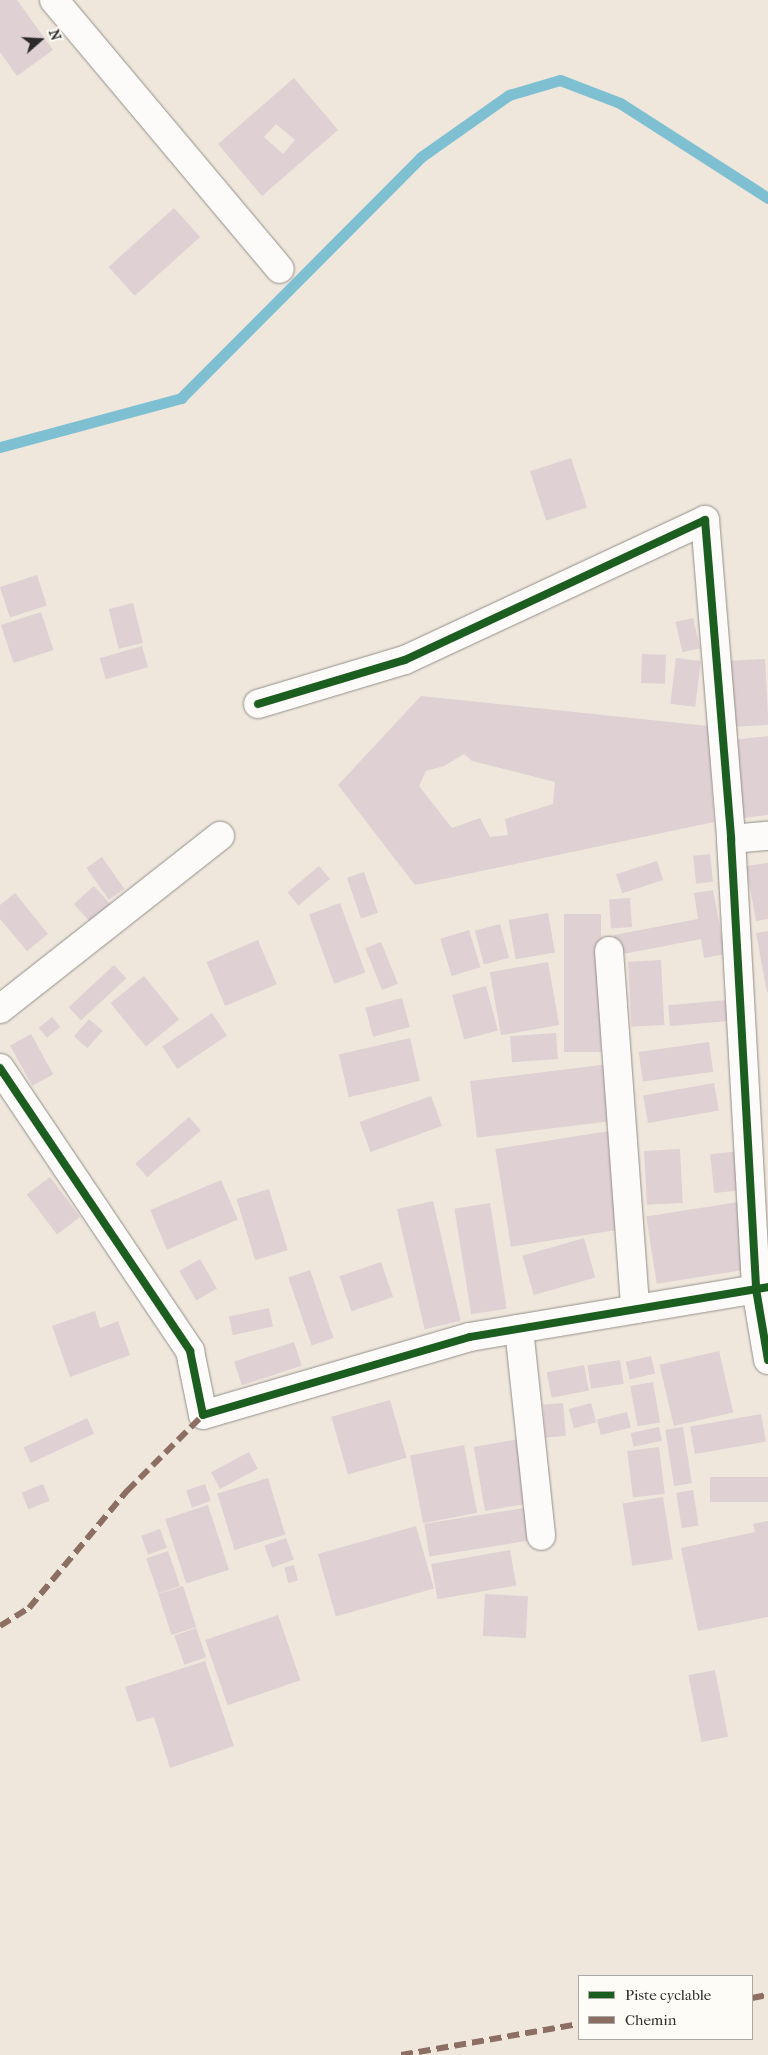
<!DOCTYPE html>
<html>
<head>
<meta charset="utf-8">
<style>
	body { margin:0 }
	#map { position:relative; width:768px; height:2055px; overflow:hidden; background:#efe7dc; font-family:"IM FELL French Canon",serif }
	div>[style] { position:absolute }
	.stream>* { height:11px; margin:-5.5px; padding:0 5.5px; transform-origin:5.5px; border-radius:5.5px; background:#7ec0d2 }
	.building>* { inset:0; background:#dfd0d3; transform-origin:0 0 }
	.roads { filter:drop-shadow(0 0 1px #938f8a) drop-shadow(0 0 1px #938f8a) }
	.minor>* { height:28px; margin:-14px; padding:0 14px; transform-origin:14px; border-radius:14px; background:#fdfbfa }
	.quiet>* { height:6px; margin-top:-3px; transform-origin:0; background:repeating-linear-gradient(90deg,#8d6e63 0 12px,transparent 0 18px) }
	.cycleway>* { height:8px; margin:-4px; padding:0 4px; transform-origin:4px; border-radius:4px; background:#1b5e20 }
	span { translate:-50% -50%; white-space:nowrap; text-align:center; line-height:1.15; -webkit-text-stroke:4px #fdfcf7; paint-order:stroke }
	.legend { position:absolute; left:578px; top:1975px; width:175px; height:65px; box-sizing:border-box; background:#fdfcf7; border:1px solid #a9a8a5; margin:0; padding:6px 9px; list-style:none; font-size:15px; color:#2b2b2b }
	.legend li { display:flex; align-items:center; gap:10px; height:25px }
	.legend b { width:25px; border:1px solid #a9a8a5 }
	.north { position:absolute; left:15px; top:15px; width:50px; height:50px; -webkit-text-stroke:4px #fdfcf7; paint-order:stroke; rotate:71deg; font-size:14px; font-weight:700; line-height:20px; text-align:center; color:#2b2b2b }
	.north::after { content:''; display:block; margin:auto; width:18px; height:22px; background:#2b2b2b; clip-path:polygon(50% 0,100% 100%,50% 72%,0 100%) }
</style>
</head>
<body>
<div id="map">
	<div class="stream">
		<i style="left:0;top:447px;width:188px;rotate:-15.1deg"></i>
		<i style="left:181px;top:398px;width:340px;rotate:-45.1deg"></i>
		<i style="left:421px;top:157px;width:108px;rotate:-35.2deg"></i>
		<i style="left:509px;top:95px;width:53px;rotate:-16.4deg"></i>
		<i style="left:560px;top:80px;width:64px;rotate:21deg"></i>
		<i style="left:620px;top:103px;width:176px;rotate:32.7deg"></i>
	</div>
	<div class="building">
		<i style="clip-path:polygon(0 0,17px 0,53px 50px,17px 76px,0 52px)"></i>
		<i style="clip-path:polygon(evenodd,294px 78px,338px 130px,262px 196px,218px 144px,294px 78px,276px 124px,295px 140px,283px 154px,264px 137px,276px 124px)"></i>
		<i style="left:174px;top:208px;width:39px;height:88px;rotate:48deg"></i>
		<i style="left:571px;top:458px;width:52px;height:43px;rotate:72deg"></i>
		<i style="left:37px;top:575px;width:32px;height:39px;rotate:72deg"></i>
		<i style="left:133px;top:603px;width:41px;height:25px;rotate:76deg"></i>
		<i style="left:41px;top:612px;width:40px;height:42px;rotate:72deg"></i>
		<i style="left:693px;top:618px;width:31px;height:18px;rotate:77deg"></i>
		<i style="left:142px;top:646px;width:22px;height:44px;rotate:74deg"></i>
		<i style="left:642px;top:654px;width:24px;height:29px;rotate:2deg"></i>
		<i style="left:676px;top:658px;width:25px;height:46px;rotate:7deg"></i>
		<i style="left:765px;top:659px;width:66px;height:35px;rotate:87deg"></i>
		<i style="clip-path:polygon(evenodd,421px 696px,708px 726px,714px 822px,415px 885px,338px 785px,421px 696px,464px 754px,472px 761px,555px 782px,553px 804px,505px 819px,508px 835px,490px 837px,480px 818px,452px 828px,419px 786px,426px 771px,444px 766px,464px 754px)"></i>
		<i style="clip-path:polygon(768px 736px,768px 815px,743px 818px,732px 740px)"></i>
		<i style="left:710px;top:854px;width:28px;height:17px;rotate:84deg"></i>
		<i style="left:102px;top:857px;width:39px;height:19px;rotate:55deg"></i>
		<i style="left:657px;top:861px;width:20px;height:43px;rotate:72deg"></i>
		<i style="clip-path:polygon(768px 863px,768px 919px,756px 921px,746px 866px)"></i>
		<i style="left:319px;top:866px;width:17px;height:41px;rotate:50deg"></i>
		<i style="left:364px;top:872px;width:43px;height:18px;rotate:71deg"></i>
		<i style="left:94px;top:886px;width:25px;height:27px;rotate:48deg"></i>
		<i style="clip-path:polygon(713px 890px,725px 954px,704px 958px,701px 939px,618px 955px,614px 935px,698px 919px,694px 893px)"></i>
		<i style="clip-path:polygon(15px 893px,48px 934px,27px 951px,0 919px,0 905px)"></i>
		<i style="left:630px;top:898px;width:29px;height:21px;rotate:86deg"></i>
		<i style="left:340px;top:903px;width:74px;height:33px;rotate:70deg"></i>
		<i style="left:548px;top:913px;width:40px;height:40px;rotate:80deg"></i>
		<i style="left:564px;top:914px;width:37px;height:138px"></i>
		<i style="left:500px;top:924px;width:35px;height:26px;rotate:75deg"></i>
		<i style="left:469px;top:930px;width:39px;height:30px;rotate:73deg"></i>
		<i style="clip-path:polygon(768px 931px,768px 992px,767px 992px,756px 933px)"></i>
		<i style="left:258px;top:940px;width:48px;height:56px;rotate:67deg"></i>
		<i style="left:381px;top:942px;width:45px;height:17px;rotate:68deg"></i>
		<i style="left:661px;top:960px;width:65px;height:33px;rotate:87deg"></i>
		<i style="left:548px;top:962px;width:64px;height:59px;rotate:80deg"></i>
		<i style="left:114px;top:965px;width:18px;height:62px;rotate:47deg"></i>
		<i style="left:144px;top:976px;width:56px;height:43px;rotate:51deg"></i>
		<i style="left:486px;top:986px;width:46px;height:35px;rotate:75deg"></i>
		<i style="left:402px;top:998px;width:30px;height:38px;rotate:75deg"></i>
		<i style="left:727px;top:1000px;width:21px;height:59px;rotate:85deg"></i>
		<i style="left:212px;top:1013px;width:27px;height:60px;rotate:56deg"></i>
		<i style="left:52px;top:1017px;width:13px;height:17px;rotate:51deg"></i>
		<i style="left:89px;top:1019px;width:18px;height:23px;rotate:41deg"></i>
		<i style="left:556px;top:1033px;width:26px;height:46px;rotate:86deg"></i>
		<i style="left:31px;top:1034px;width:46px;height:24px;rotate:61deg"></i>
		<i style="left:410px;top:1038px;width:44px;height:73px;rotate:77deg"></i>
		<i style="left:709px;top:1042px;width:30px;height:71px;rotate:82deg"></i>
		<i style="left:609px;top:1064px;width:57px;height:140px;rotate:83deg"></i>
		<i style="left:714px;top:1083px;width:28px;height:72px;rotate:80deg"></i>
		<i style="left:431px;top:1096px;width:32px;height:76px;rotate:70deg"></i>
		<i style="left:189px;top:1117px;width:18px;height:71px;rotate:49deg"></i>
		<i style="left:609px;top:1131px;width:99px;height:115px;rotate:81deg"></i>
		<i style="left:680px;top:1149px;width:54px;height:36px;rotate:87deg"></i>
		<i style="left:741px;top:1151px;width:39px;height:31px;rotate:84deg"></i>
		<i style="left:50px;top:1177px;width:50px;height:29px;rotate:53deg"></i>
		<i style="left:221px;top:1180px;width:43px;height:77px;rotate:67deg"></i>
		<i style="left:269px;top:1189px;width:64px;height:34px;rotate:73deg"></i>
		<i style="left:433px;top:1201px;width:123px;height:37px;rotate:77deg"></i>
		<i style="left:738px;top:1202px;width:68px;height:93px;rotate:81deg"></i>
		<i style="left:490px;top:1203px;width:107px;height:36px;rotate:81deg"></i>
		<i style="left:584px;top:1238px;width:41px;height:64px;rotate:74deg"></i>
		<i style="left:200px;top:1259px;width:34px;height:24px;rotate:60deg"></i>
		<i style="left:381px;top:1262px;width:37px;height:44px;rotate:71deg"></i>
		<i style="left:310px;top:1270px;width:72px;height:23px;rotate:71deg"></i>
		<i style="left:269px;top:1308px;width:19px;height:41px;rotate:78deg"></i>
		<i style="clip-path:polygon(95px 1311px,100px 1328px,118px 1321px,130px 1355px,70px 1377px,52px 1326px)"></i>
		<i style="left:294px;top:1342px;width:25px;height:63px;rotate:72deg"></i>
		<i style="left:719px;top:1351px;width:63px;height:61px;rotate:77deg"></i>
		<i style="left:651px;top:1356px;width:18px;height:26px;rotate:77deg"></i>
		<i style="left:620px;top:1360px;width:24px;height:33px;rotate:81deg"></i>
		<i style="left:584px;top:1365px;width:26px;height:38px;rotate:79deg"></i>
		<i style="left:653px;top:1382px;width:41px;height:23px;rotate:80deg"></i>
		<i style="left:390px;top:1400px;width:60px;height:61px;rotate:74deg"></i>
		<i style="left:563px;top:1403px;width:33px;height:20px;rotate:85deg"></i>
		<i style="left:591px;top:1403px;width:20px;height:23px;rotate:75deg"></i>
		<i style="left:627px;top:1412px;width:16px;height:31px;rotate:76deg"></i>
		<i style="left:761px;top:1414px;width:28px;height:72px;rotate:80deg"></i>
		<i style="left:87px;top:1418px;width:17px;height:70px;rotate:65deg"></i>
		<i style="left:659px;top:1427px;width:14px;height:29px;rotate:78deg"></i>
		<i style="left:683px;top:1427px;width:57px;height:18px;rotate:81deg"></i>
		<i style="left:519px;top:1439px;width:65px;height:46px;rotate:80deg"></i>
		<i style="left:464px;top:1445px;width:69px;height:55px;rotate:79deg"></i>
		<i style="left:659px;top:1447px;width:47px;height:32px;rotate:83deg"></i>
		<i style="left:249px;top:1452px;width:19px;height:43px;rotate:62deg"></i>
		<i style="left:768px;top:1477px;width:25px;height:58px;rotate:90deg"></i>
		<i style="left:268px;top:1478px;width:59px;height:53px;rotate:73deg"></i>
		<i style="left:43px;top:1484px;width:18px;height:23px;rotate:68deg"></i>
		<i style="left:205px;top:1484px;width:18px;height:20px;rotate:71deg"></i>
		<i style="left:693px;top:1490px;width:36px;height:17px;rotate:81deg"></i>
		<i style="left:663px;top:1497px;width:63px;height:41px;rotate:81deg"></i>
		<i style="left:208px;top:1505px;width:68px;height:45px;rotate:72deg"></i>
		<i style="left:524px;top:1508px;width:33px;height:101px;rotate:81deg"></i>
		<i style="clip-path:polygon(768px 1521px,768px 1617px,698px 1631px,681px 1548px,755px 1532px,753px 1524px)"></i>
		<i style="left:416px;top:1526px;width:65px;height:102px;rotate:74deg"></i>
		<i style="left:160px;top:1529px;width:20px;height:20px;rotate:70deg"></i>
		<i style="left:286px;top:1538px;width:23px;height:23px;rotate:70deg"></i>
		<i style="left:510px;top:1550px;width:36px;height:80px;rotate:80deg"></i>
		<i style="left:168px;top:1551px;width:37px;height:23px;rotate:71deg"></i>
		<i style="left:294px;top:1565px;width:16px;height:10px;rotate:76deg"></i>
		<i style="left:183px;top:1586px;width:43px;height:26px;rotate:72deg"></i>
		<i style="left:485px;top:1594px;width:43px;height:42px;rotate:3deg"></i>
		<i style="left:278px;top:1615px;width:69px;height:77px;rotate:71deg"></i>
		<i style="left:196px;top:1628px;width:31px;height:23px;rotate:71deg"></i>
		<i style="clip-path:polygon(205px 1661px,234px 1746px,170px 1768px,154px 1717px,137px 1722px,125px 1687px)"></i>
		<i style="left:715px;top:1670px;width:68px;height:27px;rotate:79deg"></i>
	</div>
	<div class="roads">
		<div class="minor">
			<i style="left:54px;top:0;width:351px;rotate:50deg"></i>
			<i style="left:258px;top:704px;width:153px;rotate:-16.7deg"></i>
			<i style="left:405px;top:660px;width:331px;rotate:-25deg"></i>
			<i style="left:705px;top:520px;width:320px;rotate:85.3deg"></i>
			<i style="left:731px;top:839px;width:451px;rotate:86.8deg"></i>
			<i style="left:756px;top:1289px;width:72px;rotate:80.4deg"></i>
			<i style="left:731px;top:839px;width:37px;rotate:-5deg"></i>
			<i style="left:609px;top:951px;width:359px;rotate:85.8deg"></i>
			<i style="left:0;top:1009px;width:280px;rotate:-38.2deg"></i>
			<i style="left:0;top:1068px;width:341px;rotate:56.1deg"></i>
			<i style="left:190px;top:1351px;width:65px;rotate:78.5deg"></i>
			<i style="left:203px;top:1415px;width:278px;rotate:-16.3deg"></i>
			<i style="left:470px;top:1337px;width:302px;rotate:-9.5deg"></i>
			<i style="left:519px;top:1329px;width:208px;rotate:83.9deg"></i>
		</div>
	</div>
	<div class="quiet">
		<i style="left:0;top:1626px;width:34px;rotate:-32deg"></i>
		<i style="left:29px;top:1608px;width:153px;rotate:-50.1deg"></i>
		<i style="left:127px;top:1491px;width:107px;rotate:-45deg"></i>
		<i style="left:752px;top:1998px;width:16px;rotate:-11deg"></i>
		<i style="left:401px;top:2055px;width:181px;rotate:-9.9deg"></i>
	</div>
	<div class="cycleway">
		<i style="left:258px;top:704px;width:153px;rotate:-16.7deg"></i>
		<i style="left:405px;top:660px;width:331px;rotate:-25deg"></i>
		<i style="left:705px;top:520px;width:320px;rotate:85.3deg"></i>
		<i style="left:731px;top:839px;width:451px;rotate:86.8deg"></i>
		<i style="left:756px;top:1289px;width:72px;rotate:80.4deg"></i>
		<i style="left:0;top:1068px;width:341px;rotate:56.1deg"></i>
		<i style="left:190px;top:1351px;width:65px;rotate:78.5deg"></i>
		<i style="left:203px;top:1415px;width:278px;rotate:-16.3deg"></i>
		<i style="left:470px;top:1337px;width:302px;rotate:-9.5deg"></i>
	</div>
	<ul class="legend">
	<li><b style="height:6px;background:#1b5e20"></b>Piste cyclable</li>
	<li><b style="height:6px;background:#8d6e63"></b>Chemin</li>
	</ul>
	<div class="north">N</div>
</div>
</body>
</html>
